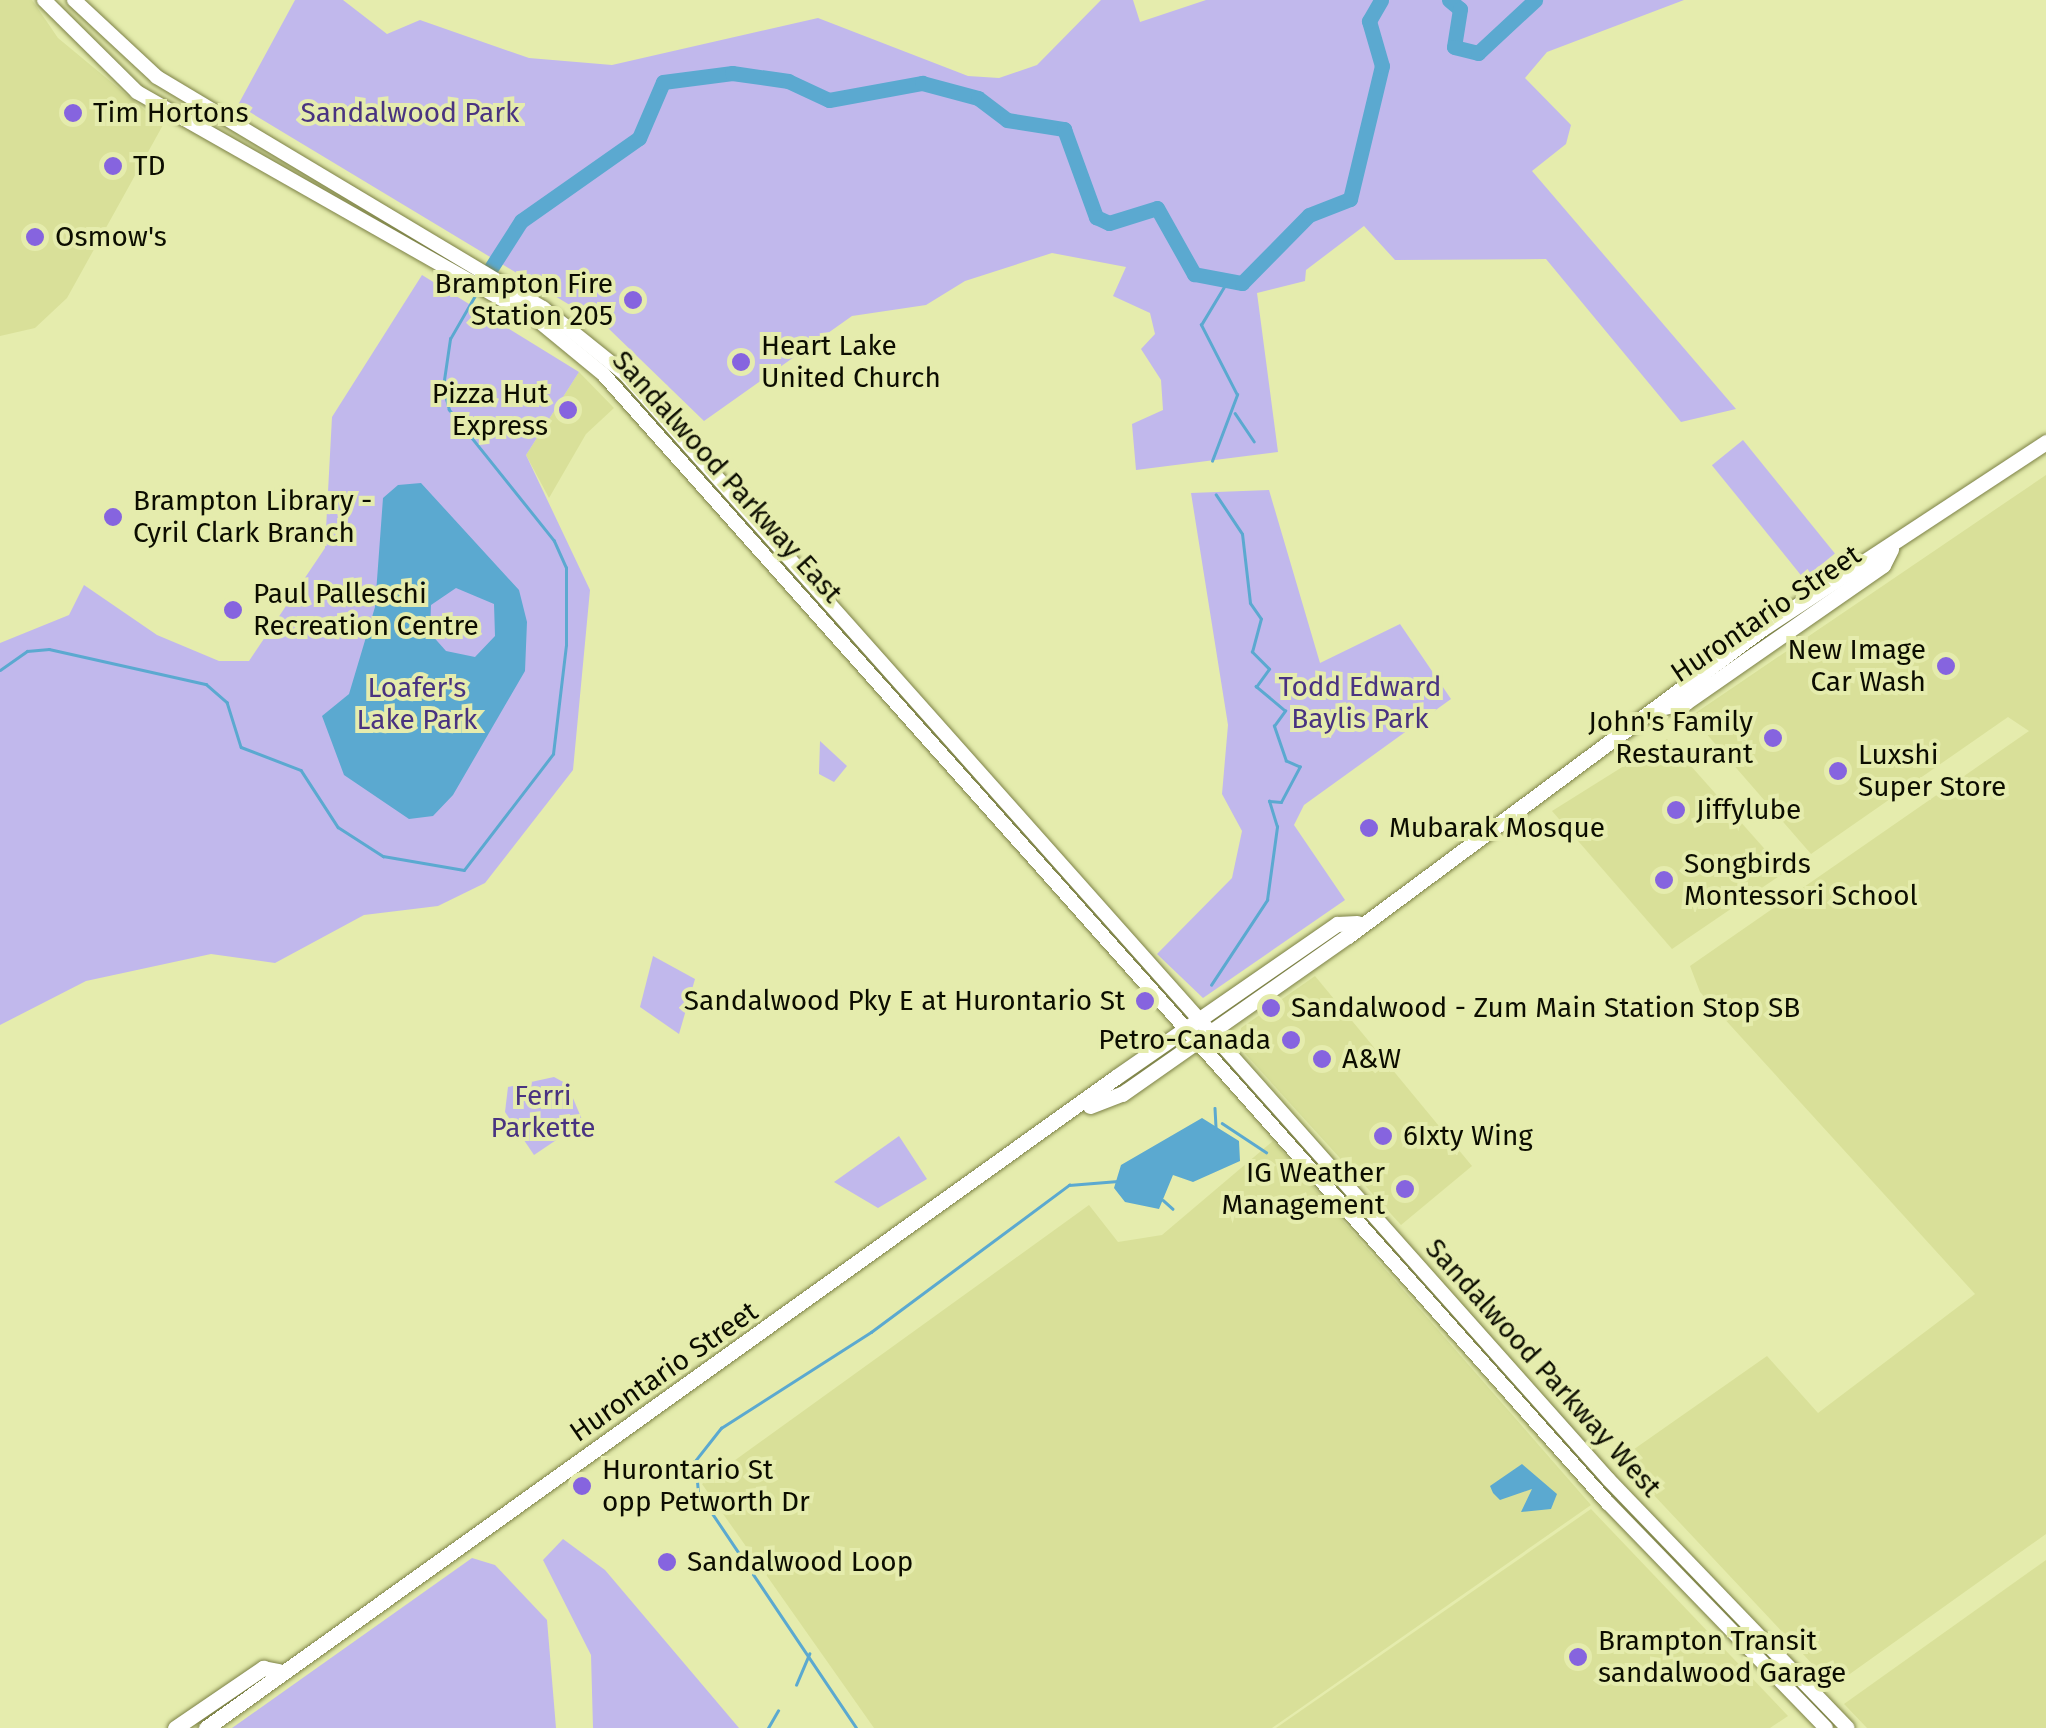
<!DOCTYPE html>
<html>
<head>
<meta charset="utf-8">
<style>
	body { margin:0 }
	#map { position:relative; width:2046px; height:1728px; overflow:hidden; background:#e5ecad; font-family:"Fira Sans",sans-serif }
	div>[style] { position:absolute }
	.built>* { inset:0; background:#d9e099 }
	.green>* { inset:0; background:#c1b8ec; transform-origin:0 0 }
	.water>* { inset:0; background:#5ba9d0 }
	.stream>* { height:2.5px; margin:-1.25px; padding:0 1.25px; transform-origin:1.25px; border-radius:1.25px; background:#5ba9d0 }
	.river>* { height:15px; margin:-7.5px; padding:0 7.5px; transform-origin:7.5px; border-radius:7.5px; background:#5ba9d0 }
	.roads { filter:drop-shadow(0 0 2px #7c8146) drop-shadow(0 0 2px #7c8146) }
	.secondary>* { height:14px; margin:-7px; padding:0 7px; transform-origin:7px; border-radius:7px; background:#fff }
	.primary>* { height:15px; margin:-7.5px; padding:0 7.5px; transform-origin:7.5px; border-radius:7.5px; background:#fff }
	.dots>* { width:28px; height:28px; translate:-50% -50%; box-sizing:border-box; border:5px solid #e5ecad; border-radius:50% }
	span { translate:-50% -50%; white-space:nowrap; text-align:center; line-height:1.15; -webkit-text-stroke:8px #e5ecad; paint-order:stroke }
	.poi-label { font-size:28px; color:#0c0d00 }
	.left { translate:0 -50%; text-align:left }
	.right { translate:-100% -50%; text-align:right }
	.park-label { font-size:28px; color:#493381 }
	.street-label { font-size:28px; color:#0c0d00 }
</style>
</head>
<body>
<div id="map">
	<div class="built">
		<i style="clip-path:polygon(0 0,32px 0,58px 38px,163px 125px,67px 298px,35px 328px,0 336px)"></i>
		<i style="clip-path:polygon(579px 372px,614px 408px,586px 434px,549px 498px,526px 455px)"></i>
		<i style="clip-path:polygon(2046px 475px,2046px 1534px,1833px 1686px,1620px 1459px,1767px 1356px,1818px 1413px,1975px 1294px,1700px 992px,1690px 966px,2029px 731px,2008px 717px,1811px 854px,1691px 716px)"></i>
		<i style="clip-path:polygon(1667px 739px,1785px 872px,1672px 949px,1552px 811px)"></i>
		<i style="clip-path:polygon(1315px 976px,1472px 1166px,1401px 1225px,1238px 1046px,1241px 1028px)"></i>
		<i style="clip-path:polygon(1273px 1141px,1591px 1505px,1272px 1728px,874px 1728px,702px 1484px,1089px 1205px,1118px 1242px,1162px 1235px)"></i>
		<i style="clip-path:polygon(1591px 1509px,1788px 1716px,1770px 1728px,1276px 1728px)"></i>
		<i style="clip-path:polygon(2046px 1560px,2046px 1728px,1867px 1728px,1844px 1704px)"></i>
	</div>
	<div class="green">
		<i style="clip-path:polygon(295px 0,343px 0,387px 34px,420px 20px,529px 58px,612px 65px,818px 18px,968px 76px,999px 78px,1037px 65px,1101px 0,1133px 0,1140px 22px,1206px 0,1684px 0,1547px 52px,1525px 78px,1571px 125px,1566px 144px,1532px 171px,1736px 409px,1681px 422px,1546px 259px,1395px 260px,1364px 226px,1306px 270px,1305px 281px,1257px 293px,1278px 452px,1136px 470px,1132px 424px,1163px 410px,1161px 380px,1141px 349px,1155px 334px,1150px 313px,1113px 296px,1126px 267px,1052px 253px,965px 281px,926px 305px,852px 316px,704px 421px,608px 328px,238px 105px)"></i>
		<i style="clip-path:polygon(422px 275px,579px 372px,526px 455px,590px 590px,573px 770px,485px 883px,438px 906px,364px 915px,275px 963px,211px 954px,86px 981px,0 1025px,0 643px,69px 615px,84px 585px,157px 635px,219px 661px,249px 661px,325px 548px,332px 417px)"></i>
		<i style="left:1743px;top:440px;width:146px;height:40px;rotate:51deg"></i>
		<i style="clip-path:polygon(1269px 490px,1320px 663px,1400px 624px,1451px 699px,1304px 805px,1294px 825px,1345px 900px,1203px 998px,1157px 954px,1232px 878px,1242px 831px,1222px 794px,1228px 725px,1191px 493px)"></i>
		<i style="clip-path:polygon(820px 741px,847px 766px,834px 782px,819px 774px)"></i>
		<i style="clip-path:polygon(653px 956px,695px 979px,679px 1034px,640px 1007px)"></i>
		<i style="clip-path:polygon(554px 1077px,567px 1084px,583px 1122px,534px 1155px,505px 1112px,508px 1087px)"></i>
		<i style="clip-path:polygon(899px 1136px,927px 1179px,878px 1208px,834px 1182px)"></i>
		<i style="clip-path:polygon(563px 1539px,605px 1570px,739px 1728px,593px 1728px,591px 1655px,543px 1560px)"></i>
		<i style="clip-path:polygon(472px 1558px,495px 1565px,547px 1620px,556px 1728px,232px 1728px)"></i>
	</div>
	<div class="water">
		<i style="clip-path:polygon(evenodd,421px 483px,519px 590px,527px 622px,525px 671px,453px 795px,433px 816px,409px 819px,344px 775px,322px 716px,349px 694px,375px 607px,383px 498px,398px 485px,421px 483px,456px 588px,494px 604px,495px 636px,475px 657px,446px 651px,430px 633px,431px 605px,456px 588px)"></i>
		<i style="clip-path:polygon(1202px 1118px,1239px 1141px,1240px 1161px,1193px 1182px,1173px 1175px,1159px 1209px,1125px 1202px,1114px 1188px,1121px 1165px)"></i>
		<i style="clip-path:polygon(1522px 1464px,1557px 1494px,1551px 1509px,1521px 1512px,1532px 1489px,1500px 1500px,1493px 1493px,1490px 1486px)"></i>
	</div>
	<div class="stream">
		<i style="left:1235px;top:413px;width:34px;rotate:56deg"></i>
		<i style="left:1212px;top:461px;width:71px;rotate:-69.3deg"></i>
		<i style="left:1237px;top:395px;width:79px;rotate:-117.2deg"></i>
		<i style="left:1201px;top:325px;width:47px;rotate:-59deg"></i>
		<i style="left:0;top:670px;width:33px;rotate:-35deg"></i>
		<i style="left:27px;top:651px;width:22px;rotate:-5deg"></i>
		<i style="left:49px;top:649px;width:161px;rotate:12.6deg"></i>
		<i style="left:206px;top:684px;width:28px;rotate:41deg"></i>
		<i style="left:227px;top:702px;width:47px;rotate:72.7deg"></i>
		<i style="left:241px;top:747px;width:64px;rotate:21deg"></i>
		<i style="left:301px;top:770px;width:68px;rotate:57deg"></i>
		<i style="left:338px;top:827px;width:54px;rotate:32.8deg"></i>
		<i style="left:383px;top:856px;width:82px;rotate:9.8deg"></i>
		<i style="left:464px;top:870px;width:146px;rotate:-52.5deg"></i>
		<i style="left:553px;top:754px;width:110px;rotate:-83.2deg"></i>
		<i style="left:566px;top:645px;width:77px;rotate:-90deg"></i>
		<i style="left:566px;top:568px;width:30px;rotate:-114deg"></i>
		<i style="left:554px;top:541px;width:168px;rotate:-128.7deg"></i>
		<i style="left:449px;top:410px;width:24px;rotate:-105deg"></i>
		<i style="left:443px;top:387px;width:49px;rotate:-81.7deg"></i>
		<i style="left:450px;top:339px;width:54px;rotate:-60.1deg"></i>
		<i style="left:1211px;top:985px;width:102px;rotate:-56.6deg"></i>
		<i style="left:1267px;top:900px;width:74px;rotate:-82.2deg"></i>
		<i style="left:1277px;top:827px;width:27px;rotate:-107deg"></i>
		<i style="left:1269px;top:801px;width:12px;rotate:5deg"></i>
		<i style="left:1281px;top:802px;width:40px;rotate:-62deg"></i>
		<i style="left:1300px;top:767px;width:15px;rotate:-157deg"></i>
		<i style="left:1286px;top:761px;width:37px;rotate:-109deg"></i>
		<i style="left:1274px;top:726px;width:19px;rotate:-54deg"></i>
		<i style="left:1285px;top:711px;width:38px;rotate:-140deg"></i>
		<i style="left:1256px;top:687px;width:22px;rotate:-54deg"></i>
		<i style="left:1269px;top:669px;width:24px;rotate:-135deg"></i>
		<i style="left:1252px;top:652px;width:34px;rotate:-75deg"></i>
		<i style="left:1261px;top:619px;width:19px;rotate:-125deg"></i>
		<i style="left:1250px;top:603px;width:69px;rotate:-96.6deg"></i>
		<i style="left:1242px;top:534px;width:47px;rotate:-123.7deg"></i>
		<i style="left:1215px;top:1108px;width:21px;rotate:87deg"></i>
		<i style="left:1222px;top:1123px;width:53px;rotate:33.4deg"></i>
		<i style="left:1163px;top:1200px;width:13px;rotate:42deg"></i>
		<i style="left:680px;top:1461px;width:13px"></i>
		<i style="left:796px;top:1685px;width:34px;rotate:-67deg"></i>
		<i style="left:768px;top:1728px;width:20px;rotate:-60deg"></i>
		<i style="left:856px;top:1728px;width:283px;rotate:-123.9deg"></i>
		<i style="left:698px;top:1493px;width:32px;rotate:-95deg"></i>
		<i style="left:695px;top:1461px;width:42px;rotate:-51.8deg"></i>
		<i style="left:721px;top:1428px;width:178px;rotate:-32.6deg"></i>
		<i style="left:871px;top:1332px;width:247px;rotate:-36.6deg"></i>
		<i style="left:1069px;top:1185px;width:49px;rotate:-4.7deg"></i>
	</div>
	<div class="river">
		<i style="left:1449px;top:0;width:14px;rotate:39deg"></i>
		<i style="left:1460px;top:9px;width:38px;rotate:99deg"></i>
		<i style="left:1454px;top:47px;width:25px;rotate:14deg"></i>
		<i style="left:1478px;top:53px;width:78px;rotate:-42.9deg"></i>
		<i style="left:491px;top:268px;width:56px;rotate:-57.4deg"></i>
		<i style="left:521px;top:221px;width:144px;rotate:-35.1deg"></i>
		<i style="left:639px;top:138px;width:61px;rotate:-66.8deg"></i>
		<i style="left:663px;top:82px;width:70px;rotate:-7.4deg"></i>
		<i style="left:732px;top:73px;width:57px;rotate:8.1deg"></i>
		<i style="left:788px;top:81px;width:45px;rotate:24.9deg"></i>
		<i style="left:829px;top:100px;width:95px;rotate:-10.4deg"></i>
		<i style="left:922px;top:83px;width:58px;rotate:15deg"></i>
		<i style="left:978px;top:98px;width:36px;rotate:37deg"></i>
		<i style="left:1007px;top:120px;width:58px;rotate:9deg"></i>
		<i style="left:1064px;top:129px;width:94px;rotate:70deg"></i>
		<i style="left:1096px;top:217px;width:14px;rotate:25deg"></i>
		<i style="left:1109px;top:223px;width:50px;rotate:-17.4deg"></i>
		<i style="left:1157px;top:208px;width:76px;rotate:60.7deg"></i>
		<i style="left:1194px;top:274px;width:49px;rotate:10.6deg"></i>
		<i style="left:1242px;top:283px;width:95px;rotate:-45.4deg"></i>
		<i style="left:1309px;top:215px;width:44px;rotate:-21.3deg"></i>
		<i style="left:1350px;top:199px;width:137px;rotate:-76.5deg"></i>
		<i style="left:1382px;top:66px;width:47px;rotate:-106.1deg"></i>
		<i style="left:1369px;top:21px;width:24px;rotate:-60deg"></i>
	</div>
	<div class="roads">
		<div class="secondary">
			<i style="left:44px;top:0;width:131px;rotate:44.7deg"></i>
			<i style="left:137px;top:92px;width:458px;rotate:29.6deg"></i>
			<i style="left:535px;top:318px;width:88px;rotate:39.5deg"></i>
			<i style="left:603px;top:374px;width:1512px;rotate:48.33deg"></i>
			<i style="left:1608px;top:1503px;width:313px;rotate:45.9deg"></i>
			<i style="left:74px;top:0;width:113px;rotate:42.9deg"></i>
			<i style="left:157px;top:77px;width:450px;rotate:30.9deg"></i>
			<i style="left:543px;top:308px;width:105px;rotate:38.8deg"></i>
			<i style="left:625px;top:374px;width:1480px;rotate:48.34deg"></i>
			<i style="left:1609px;top:1480px;width:344px;rotate:46.1deg"></i>
		</div>
		<div class="primary">
			<i style="left:1660px;top:708px;width:27px;rotate:-13deg"></i>
			<i style="left:1686px;top:702px;width:240px;rotate:-34.8deg"></i>
			<i style="left:1883px;top:565px;width:18px;rotate:-63deg"></i>
			<i style="left:1090px;top:1106px;width:34px;rotate:-21deg"></i>
			<i style="left:1122px;top:1094px;width:276px;rotate:-35deg"></i>
			<i style="left:1348px;top:936px;width:517px;rotate:-36.58deg"></i>
			<i style="left:1763px;top:628px;width:339px;rotate:-33.3deg"></i>
			<i style="left:175px;top:1728px;width:107px;rotate:-34.3deg"></i>
			<i style="left:263px;top:1668px;width:16px;rotate:11deg"></i>
			<i style="left:206px;top:1728px;width:1119px;rotate:-35.58deg"></i>
			<i style="left:1116px;top:1077px;width:269px;rotate:-34.7deg"></i>
			<i style="left:1337px;top:924px;width:20px;rotate:-3deg"></i>
		</div>
	</div>
	<div class="dots">
		<i style="left:73px;top:113px;background:#8664df"></i>
		<i style="left:113px;top:166px;background:#8664df"></i>
		<i style="left:35px;top:237px;background:#8664df"></i>
		<i style="left:633px;top:300px;background:#8664df"></i>
		<i style="left:741px;top:362px;background:#8664df"></i>
		<i style="left:568px;top:410px;background:#8664df"></i>
		<i style="left:113px;top:517px;background:#8664df"></i>
		<i style="left:233px;top:610px;background:#8664df"></i>
		<i style="left:1946px;top:666px;background:#8664df"></i>
		<i style="left:1773px;top:738px;background:#8664df"></i>
		<i style="left:1838px;top:771px;background:#8664df"></i>
		<i style="left:1676px;top:810px;background:#8664df"></i>
		<i style="left:1369px;top:828px;background:#8664df"></i>
		<i style="left:1664px;top:880px;background:#8664df"></i>
		<i style="left:1145px;top:1001px;background:#8664df"></i>
		<i style="left:1271px;top:1008px;background:#8664df"></i>
		<i style="left:1291px;top:1040px;background:#8664df"></i>
		<i style="left:1322px;top:1059px;background:#8664df"></i>
		<i style="left:1383px;top:1136px;background:#8664df"></i>
		<i style="left:1405px;top:1189px;background:#8664df"></i>
		<i style="left:582px;top:1486px;background:#8664df"></i>
		<i style="left:667px;top:1562px;background:#8664df"></i>
		<i style="left:1578px;top:1657px;background:#8664df"></i>
	</div>
	<div class="poi-label">
		<span class="left" style="left:93px;top:113px">Tim Hortons</span>
		<span class="left" style="left:133px;top:166px">TD</span>
		<span class="left" style="left:55px;top:237px">Osmow's</span>
		<span class="right" style="left:613px;top:300px">Brampton Fire<br>Station 205</span>
		<span class="left" style="left:761px;top:362px">Heart Lake<br>United Church</span>
		<span class="right" style="left:548px;top:410px">Pizza Hut<br>Express</span>
		<span class="left" style="left:133px;top:517px">Brampton Library -<br>Cyril Clark Branch</span>
		<span class="left" style="left:253px;top:610px">Paul Palleschi<br>Recreation Centre</span>
		<span class="right" style="left:1926px;top:666px">New Image<br>Car Wash</span>
		<span class="right" style="left:1753px;top:738px">John's Family<br>Restaurant</span>
		<span class="left" style="left:1858px;top:771px">Luxshi<br>Super Store</span>
		<span class="left" style="left:1696px;top:810px">Jiffylube</span>
		<span class="left" style="left:1389px;top:828px">Mubarak Mosque</span>
		<span class="left" style="left:1684px;top:880px">Songbirds<br>Montessori School</span>
		<span class="right" style="left:1125px;top:1001px">Sandalwood Pky E at Hurontario St</span>
		<span class="left" style="left:1291px;top:1008px">Sandalwood - Zum Main Station Stop SB</span>
		<span class="right" style="left:1271px;top:1040px">Petro-Canada</span>
		<span class="left" style="left:1342px;top:1059px">A&amp;W</span>
		<span class="left" style="left:1403px;top:1136px">6Ixty Wing</span>
		<span class="right" style="left:1385px;top:1189px">IG Weather<br>Management</span>
		<span class="left" style="left:602px;top:1486px">Hurontario St<br>opp Petworth Dr</span>
		<span class="left" style="left:687px;top:1562px">Sandalwood Loop</span>
		<span class="left" style="left:1598px;top:1657px">Brampton Transit<br>sandalwood Garage</span>
	</div>
	<div class="park-label">
		<span style="left:410px;top:113px">Sandalwood Park</span>
		<span style="left:1360px;top:703px">Todd Edward<br>Baylis Park</span>
		<span style="left:417px;top:704px">Loafer's<br>Lake Park</span>
		<span style="left:543px;top:1112px">Ferri<br>Parkette</span>
	</div>
	<div class="street-label">
		<span style="left:727px;top:477px;rotate:48deg">Sandalwood Parkway East</span>
		<span style="left:1766px;top:614px;rotate:-34deg">Hurontario Street</span>
		<span style="left:1543px;top:1368px;rotate:48deg">Sandalwood Parkway West</span>
		<span style="left:664px;top:1372px;rotate:-35deg">Hurontario Street</span>
	</div>
</div>
</body>
</html>
